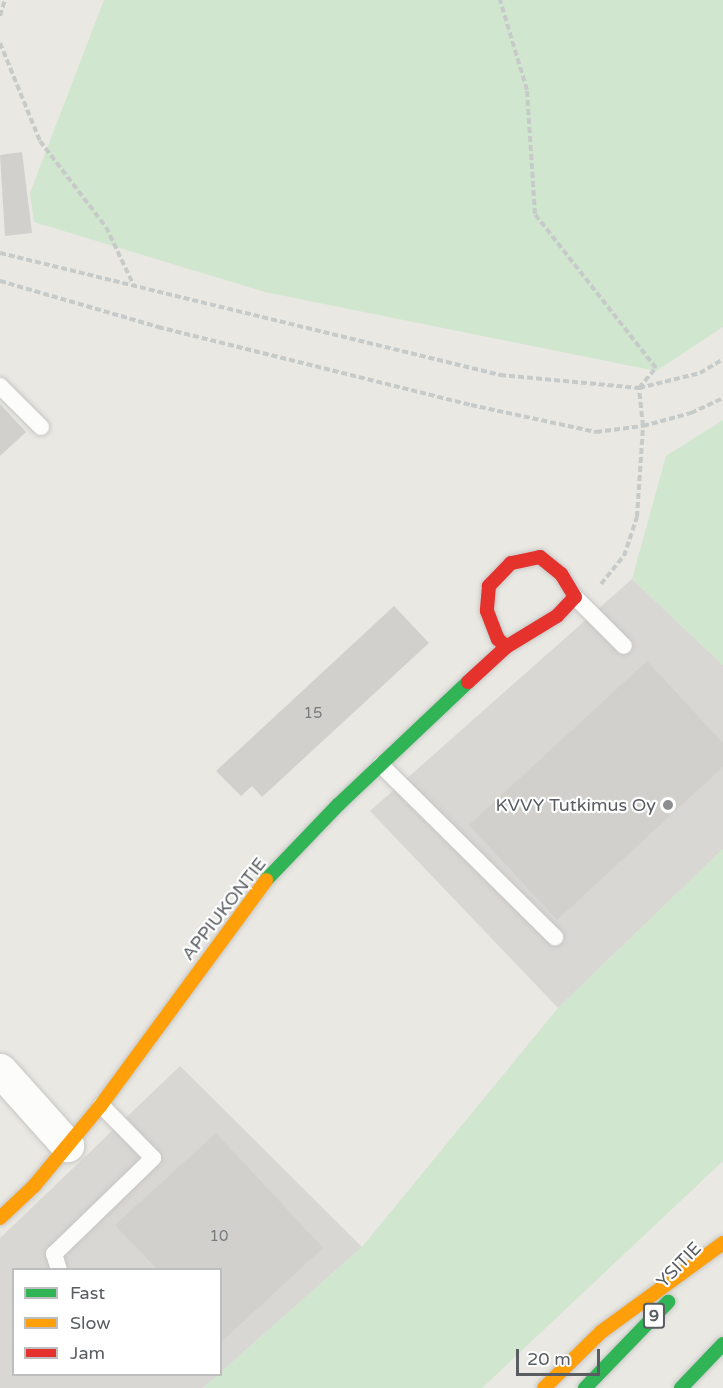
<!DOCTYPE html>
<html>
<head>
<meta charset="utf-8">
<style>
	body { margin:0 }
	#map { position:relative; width:723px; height:1388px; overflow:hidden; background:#e9e8e3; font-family:"Varela Round",sans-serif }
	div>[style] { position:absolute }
	.industrial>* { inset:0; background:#d9d7d3 }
	.green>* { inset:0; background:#d0e6ce }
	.building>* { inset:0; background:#d1d0cd }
	.path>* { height:4px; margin-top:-2px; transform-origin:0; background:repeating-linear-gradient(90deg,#c6cbc9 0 6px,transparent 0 9px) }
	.roads { filter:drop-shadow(0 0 2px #c6c6c5) drop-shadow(0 0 2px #c6c6c5) }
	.lane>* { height:16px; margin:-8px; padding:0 8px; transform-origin:8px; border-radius:8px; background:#fcfcfb }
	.street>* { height:33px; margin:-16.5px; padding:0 16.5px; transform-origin:16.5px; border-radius:16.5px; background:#fcfcfb }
	.fast>* { height:14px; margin:-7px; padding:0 7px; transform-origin:7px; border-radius:7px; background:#30b455 }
	.slow>* { height:14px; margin:-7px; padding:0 7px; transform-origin:7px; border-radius:7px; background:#ff9f0a }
	.jam>* { height:14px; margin:-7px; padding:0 7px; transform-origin:7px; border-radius:7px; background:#e5322d }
	.dots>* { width:16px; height:16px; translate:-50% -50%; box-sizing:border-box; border:3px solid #fff; border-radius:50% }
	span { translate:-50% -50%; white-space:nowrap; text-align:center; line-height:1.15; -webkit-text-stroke:4.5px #fff; paint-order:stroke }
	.number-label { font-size:15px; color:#787b7e }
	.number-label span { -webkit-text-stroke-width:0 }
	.shield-label span { padding:2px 4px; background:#fff; border:2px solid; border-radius:4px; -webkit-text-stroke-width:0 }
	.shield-label { font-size:16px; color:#595d62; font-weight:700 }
	.poi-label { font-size:18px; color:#595d62 }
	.right { translate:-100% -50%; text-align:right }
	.street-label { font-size:18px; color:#595d62 }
	.legend { position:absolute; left:12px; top:1268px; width:210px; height:108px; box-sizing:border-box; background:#fff; border:2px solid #bdbec0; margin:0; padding:8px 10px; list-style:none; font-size:18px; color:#595d62 }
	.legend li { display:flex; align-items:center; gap:12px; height:30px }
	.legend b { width:30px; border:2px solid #bdbec0 }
	.scale { position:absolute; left:516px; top:1349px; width:84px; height:27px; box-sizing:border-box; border:3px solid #595d62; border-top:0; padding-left:8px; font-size:18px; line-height:21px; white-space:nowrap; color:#595d62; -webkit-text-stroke:4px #fff; paint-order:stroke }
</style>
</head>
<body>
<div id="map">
	<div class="industrial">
		<i style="clip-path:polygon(632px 579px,723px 665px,723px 849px,558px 1008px,370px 811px)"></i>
		<i style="clip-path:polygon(180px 1066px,362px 1247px,221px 1372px,220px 1270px,14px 1270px,14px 1374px,218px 1375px,203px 1388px,0 1388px,0 1238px)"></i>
	</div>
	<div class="green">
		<i style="clip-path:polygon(104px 0,723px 0,723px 327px,656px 371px,265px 292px,34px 222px,30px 193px)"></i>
		<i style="clip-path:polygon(723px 420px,723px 665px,632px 579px,666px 456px)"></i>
		<i style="clip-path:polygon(723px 849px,723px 1161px,482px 1388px,203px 1388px,362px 1247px,558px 1008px)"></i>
	</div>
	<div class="building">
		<i style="clip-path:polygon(22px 152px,32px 233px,5px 236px,0 155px)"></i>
		<i style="clip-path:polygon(0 404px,26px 432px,0 456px)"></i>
		<i style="clip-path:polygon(394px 606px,429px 643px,262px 797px,252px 786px,241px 796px,216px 771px)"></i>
		<i style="clip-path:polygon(647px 661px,723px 743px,723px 767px,557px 920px,469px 825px)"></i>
		<i style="clip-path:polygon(216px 1133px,323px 1248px,220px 1343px,220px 1269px,157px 1269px,115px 1225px)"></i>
	</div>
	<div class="path">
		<i style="left:0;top:16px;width:17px;rotate:-73deg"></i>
		<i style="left:0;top:43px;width:106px;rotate:67.8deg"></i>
		<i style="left:40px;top:141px;width:108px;rotate:52.5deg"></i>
		<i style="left:106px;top:227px;width:65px;rotate:64.6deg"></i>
		<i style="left:0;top:253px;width:515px;rotate:13.71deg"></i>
		<i style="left:500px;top:375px;width:140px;rotate:5.3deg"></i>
		<i style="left:639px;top:388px;width:26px;rotate:-50deg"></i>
		<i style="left:656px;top:368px;width:196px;rotate:-128.2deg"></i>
		<i style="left:535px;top:214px;width:124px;rotate:-93.7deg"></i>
		<i style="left:527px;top:90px;width:94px;rotate:-106.7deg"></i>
		<i style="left:0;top:281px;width:165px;rotate:16.2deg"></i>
		<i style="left:158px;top:327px;width:323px;rotate:14deg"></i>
		<i style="left:471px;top:405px;width:128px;rotate:12.2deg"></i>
		<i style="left:596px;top:432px;width:47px;rotate:-7.3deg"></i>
		<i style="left:643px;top:426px;width:50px;rotate:-15.2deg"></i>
		<i style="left:691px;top:413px;width:35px;rotate:-25deg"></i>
		<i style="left:601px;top:584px;width:36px;rotate:-51deg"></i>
		<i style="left:624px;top:556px;width:41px;rotate:-71.6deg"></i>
		<i style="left:637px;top:517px;width:91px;rotate:-86.2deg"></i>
		<i style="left:643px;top:426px;width:38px;rotate:-96deg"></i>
		<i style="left:639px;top:388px;width:63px;rotate:-13.8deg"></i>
		<i style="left:700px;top:373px;width:27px;rotate:-31deg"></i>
	</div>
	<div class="roads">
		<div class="lane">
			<i style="left:0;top:386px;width:58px;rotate:45deg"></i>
			<i style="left:575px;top:597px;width:69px;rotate:45deg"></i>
			<i style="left:381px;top:765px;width:245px;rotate:44.7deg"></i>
			<i style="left:59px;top:1270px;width:17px;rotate:-107deg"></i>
			<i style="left:54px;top:1254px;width:138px;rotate:-44.1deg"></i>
			<i style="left:153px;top:1158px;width:74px;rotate:-134.5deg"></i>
		</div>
		<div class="street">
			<i style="left:0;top:1070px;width:101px;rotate:48.2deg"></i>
		</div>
		<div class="fast">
			<i style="left:266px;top:880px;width:104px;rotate:-46.2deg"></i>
			<i style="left:338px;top:805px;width:179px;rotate:-43.4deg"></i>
			<i style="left:585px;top:1388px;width:120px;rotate:-46deg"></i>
			<i style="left:681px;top:1388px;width:61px;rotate:-46.3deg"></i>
		</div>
		<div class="slow">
			<i style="left:0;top:1218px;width:47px;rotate:-43.3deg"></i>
			<i style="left:34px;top:1186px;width:105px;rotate:-50.4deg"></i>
			<i style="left:101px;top:1105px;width:279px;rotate:-53.7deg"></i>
			<i style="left:544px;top:1388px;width:80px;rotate:-44.5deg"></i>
			<i style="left:601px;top:1332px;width:151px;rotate:-36.1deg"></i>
		</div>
		<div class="jam">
			<i style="left:468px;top:682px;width:52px;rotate:-42.6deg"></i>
			<i style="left:506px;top:647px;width:60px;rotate:-31.3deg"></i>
			<i style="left:557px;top:616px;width:26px;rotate:-47deg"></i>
			<i style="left:575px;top:597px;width:27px;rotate:-121deg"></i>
			<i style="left:561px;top:574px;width:27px;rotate:-141deg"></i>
			<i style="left:540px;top:557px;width:30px;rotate:168deg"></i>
			<i style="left:511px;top:563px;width:32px;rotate:134deg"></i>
			<i style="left:489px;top:586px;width:25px;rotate:95deg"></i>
			<i style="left:487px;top:611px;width:30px;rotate:69deg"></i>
			<i style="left:498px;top:639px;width:11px;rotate:45deg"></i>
		</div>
	</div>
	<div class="dots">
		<i style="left:668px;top:805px;background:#8b8e8f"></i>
	</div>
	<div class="number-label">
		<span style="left:313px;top:714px">15</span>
		<span style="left:219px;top:1237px">10</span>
	</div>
	<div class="shield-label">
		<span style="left:654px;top:1316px">9</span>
	</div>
	<div class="poi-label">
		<span class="right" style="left:656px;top:805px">KVVY Tutkimus Oy</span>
	</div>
	<div class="street-label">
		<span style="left:224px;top:909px;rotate:-52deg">APPIUKONTIE</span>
		<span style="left:679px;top:1265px;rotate:-46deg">YSITIE</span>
	</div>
	<ul class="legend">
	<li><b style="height:8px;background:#30b455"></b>Fast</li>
	<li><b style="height:8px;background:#ff9f0a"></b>Slow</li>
	<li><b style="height:8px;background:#e5322d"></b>Jam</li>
	</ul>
	<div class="scale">20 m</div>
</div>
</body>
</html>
